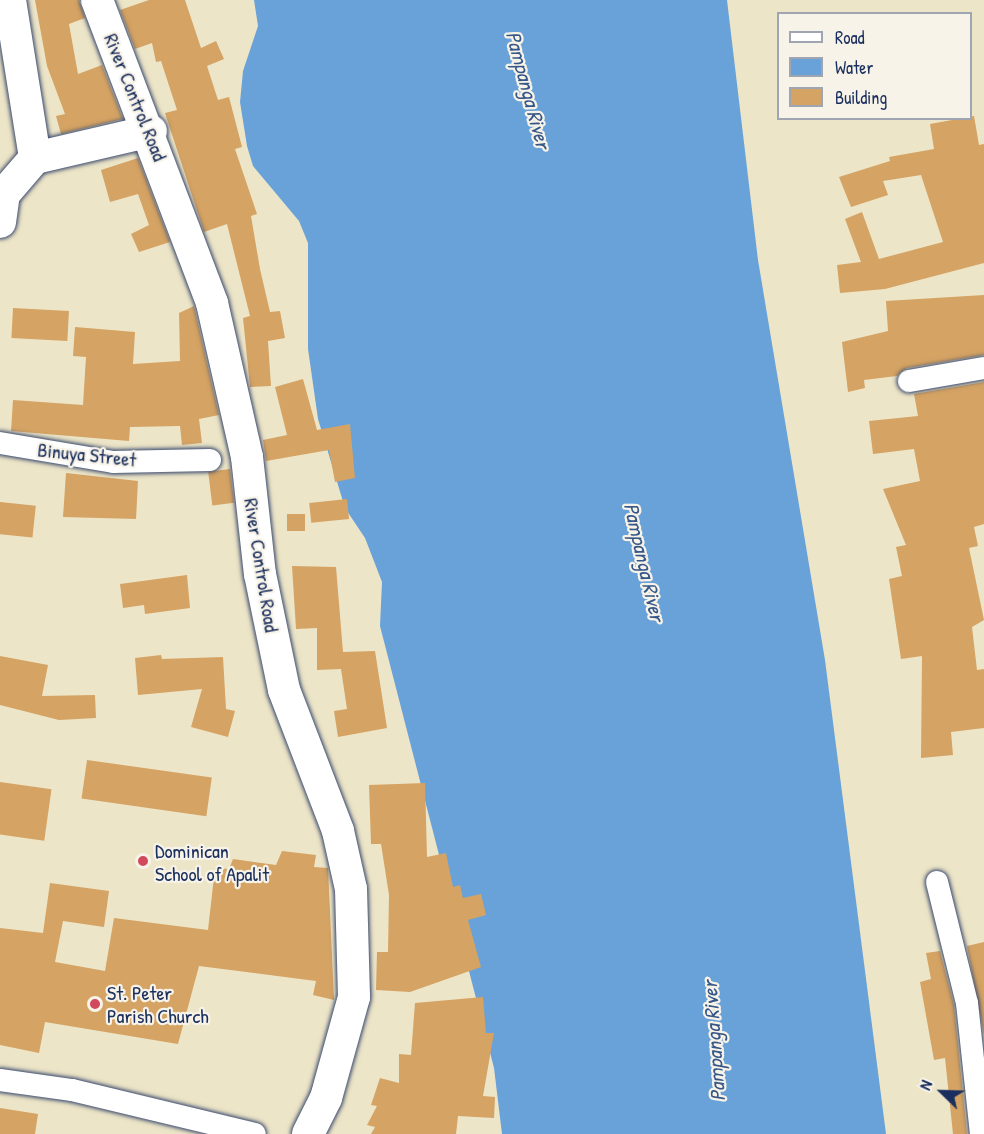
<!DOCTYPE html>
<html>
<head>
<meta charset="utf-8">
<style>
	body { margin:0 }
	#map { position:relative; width:984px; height:1134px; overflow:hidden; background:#ede5c7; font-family:"Patrick Hand",sans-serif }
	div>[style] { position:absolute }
	.water>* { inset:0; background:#69a2d8 }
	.building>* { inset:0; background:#d5a363; transform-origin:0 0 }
	.roads { filter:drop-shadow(0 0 2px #3a4a6e) drop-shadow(0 0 2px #3a4a6e) }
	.street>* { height:22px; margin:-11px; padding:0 11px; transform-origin:11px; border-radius:11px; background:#fff }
	.secondary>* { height:32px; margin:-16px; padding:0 16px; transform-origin:16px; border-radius:16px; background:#fff }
	.dots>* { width:16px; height:16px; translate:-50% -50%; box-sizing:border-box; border:3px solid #f7f3e8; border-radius:50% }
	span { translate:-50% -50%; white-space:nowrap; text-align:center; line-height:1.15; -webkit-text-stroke:4.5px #f7f3e8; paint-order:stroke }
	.street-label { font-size:20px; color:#1b2f5e }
	.poi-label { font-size:20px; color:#1b2f5e }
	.left { translate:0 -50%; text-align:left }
	.water-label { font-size:21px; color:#365789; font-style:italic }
	.legend { position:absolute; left:777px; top:12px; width:195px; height:108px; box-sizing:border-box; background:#f7f3e8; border:2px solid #9fa5b1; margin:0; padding:8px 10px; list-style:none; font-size:18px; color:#1b2f5e }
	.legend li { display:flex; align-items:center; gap:12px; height:30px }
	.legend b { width:30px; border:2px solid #9fa5b1 }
	.north { position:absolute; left:912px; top:1062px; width:60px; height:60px; -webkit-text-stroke:4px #f7f3e8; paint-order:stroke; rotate:293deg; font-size:16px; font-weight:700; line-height:24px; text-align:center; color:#1b2f5e }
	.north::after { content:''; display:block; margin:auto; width:21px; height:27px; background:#1b2f5e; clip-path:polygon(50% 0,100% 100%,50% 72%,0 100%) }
</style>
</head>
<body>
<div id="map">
	<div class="water">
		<i style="clip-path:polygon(254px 0,727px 0,758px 260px,825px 660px,886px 1134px,502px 1134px,494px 1068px,380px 626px,382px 582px,365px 538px,345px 508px,318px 419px,308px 349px,308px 243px,299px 221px,253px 166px,247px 146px,240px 102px,243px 71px,258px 26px)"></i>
	</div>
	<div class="building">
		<i style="clip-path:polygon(35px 0,79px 0,85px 18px,69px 24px,78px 74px,102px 65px,123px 119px,61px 134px,56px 116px,65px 114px,47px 66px)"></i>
		<i style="clip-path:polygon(149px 0,185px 0,201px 48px,216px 41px,224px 59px,207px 66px,218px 100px,229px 97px,242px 147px,235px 149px,257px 214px,251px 216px,260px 269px,270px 312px,280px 311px,285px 338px,268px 341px,271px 386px,250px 387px,243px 318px,250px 316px,227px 224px,204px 232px,165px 113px,177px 110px,161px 61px,156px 62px,152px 43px,135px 49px,120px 10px)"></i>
		<i style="clip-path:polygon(974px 116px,979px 145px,984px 144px,984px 263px,885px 289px,840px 293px,837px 265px,861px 262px,845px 219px,862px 212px,879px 259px,943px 242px,921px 175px,883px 181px,888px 195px,851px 207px,839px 177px,890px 161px,889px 157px,934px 149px,930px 124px)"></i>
		<i style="clip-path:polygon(138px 158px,170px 242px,139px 252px,131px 234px,149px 225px,138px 194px,110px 202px,101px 170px)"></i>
		<i style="clip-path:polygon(984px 295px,984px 355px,907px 368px,897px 376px,864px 380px,865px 388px,848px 392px,842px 342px,888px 331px,886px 301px)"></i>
		<i style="clip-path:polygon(194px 306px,219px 415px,199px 419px,202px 443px,182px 445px,180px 426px,130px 427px,129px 441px,11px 431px,13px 400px,83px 405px,86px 357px,73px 356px,75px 327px,135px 332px,133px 364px,180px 361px,179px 313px)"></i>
		<i style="left:13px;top:308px;width:56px;height:30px;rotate:3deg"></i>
		<i style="clip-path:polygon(303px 379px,317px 430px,350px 424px,355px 478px,335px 482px,329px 450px,266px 461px,263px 440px,287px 435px,275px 387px)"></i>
		<i style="clip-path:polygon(984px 382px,984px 524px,974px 527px,978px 546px,969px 548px,984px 620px,972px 627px,977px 670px,984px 669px,984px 728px,951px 732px,953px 755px,921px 758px,922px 656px,901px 659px,889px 579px,902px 576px,896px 547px,906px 545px,883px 489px,920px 481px,914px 449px,873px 454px,869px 421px,918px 416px,914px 394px)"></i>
		<i style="left:230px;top:469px;width:34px;height:22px;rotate:83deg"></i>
		<i style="clip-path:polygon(66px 473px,138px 481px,136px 519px,63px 517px)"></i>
		<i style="left:347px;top:499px;width:20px;height:38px;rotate:84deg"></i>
		<i style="left:0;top:502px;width:36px;height:32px;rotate:6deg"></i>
		<i style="left:287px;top:514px;width:18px;height:17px"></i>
		<i style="clip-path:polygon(292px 566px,336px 567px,343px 652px,375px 651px,387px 728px,338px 737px,334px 711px,347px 709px,341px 669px,317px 670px,317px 628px,296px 629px)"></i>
		<i style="clip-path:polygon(187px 575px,190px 608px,145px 614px,144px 605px,123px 608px,120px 584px)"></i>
		<i style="clip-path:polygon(161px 655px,162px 659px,223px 657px,226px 709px,235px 711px,228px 737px,191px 727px,202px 689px,138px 695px,135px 658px)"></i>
		<i style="clip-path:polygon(0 656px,48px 665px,42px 696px,95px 695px,96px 718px,59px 720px,0 705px)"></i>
		<i style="left:87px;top:760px;width:126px;height:39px;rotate:8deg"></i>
		<i style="left:0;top:782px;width:52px;height:52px;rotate:8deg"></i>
		<i style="clip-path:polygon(425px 783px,427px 857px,446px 853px,453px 887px,460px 885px,463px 898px,481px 894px,486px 915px,468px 920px,481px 967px,410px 992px,376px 990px,377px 952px,388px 952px,389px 895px,381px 844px,371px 844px,369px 785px)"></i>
		<i style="clip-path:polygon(282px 851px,316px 855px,314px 867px,328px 868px,334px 1000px,313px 995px,316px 981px,199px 966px,178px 1044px,45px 1022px,39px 1053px,0 1045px,0 928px,43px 933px,50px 883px,109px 891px,104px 927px,63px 921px,55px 962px,105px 971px,114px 918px,208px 930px,215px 868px,229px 869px,233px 859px,276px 865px)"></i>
		<i style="clip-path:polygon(984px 942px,984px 1035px,967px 946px)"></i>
		<i style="clip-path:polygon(940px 951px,954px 1005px,967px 1134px,953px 1134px,945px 1058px,934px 1060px,920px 982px,931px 979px,926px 953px)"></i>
		<i style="clip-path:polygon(483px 997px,486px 1033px,494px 1033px,483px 1096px,495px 1097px,494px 1118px,458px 1116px,456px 1134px,371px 1134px,375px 1127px,367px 1125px,377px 1106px,371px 1105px,380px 1078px,399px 1083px,399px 1054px,411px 1055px,415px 1003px)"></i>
		<i style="clip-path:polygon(0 1108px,38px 1114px,35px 1134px,0 1134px)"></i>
	</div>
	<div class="roads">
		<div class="street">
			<i style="left:909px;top:381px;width:76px;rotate:-9.8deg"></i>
			<i style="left:0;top:443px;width:115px;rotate:9.5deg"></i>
			<i style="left:113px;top:462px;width:97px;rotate:-1.2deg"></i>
			<i style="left:937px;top:882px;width:125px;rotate:76.1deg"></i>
			<i style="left:967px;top:1003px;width:132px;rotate:83.9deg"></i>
			<i style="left:0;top:1080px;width:73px;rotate:7.9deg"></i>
			<i style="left:72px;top:1090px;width:188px;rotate:13.5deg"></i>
		</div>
		<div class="secondary">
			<i style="left:97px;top:0;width:324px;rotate:69.2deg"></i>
			<i style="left:212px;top:303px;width:158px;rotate:77.2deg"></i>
			<i style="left:247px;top:457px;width:118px;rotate:83.7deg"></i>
			<i style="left:260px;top:574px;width:118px;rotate:78.3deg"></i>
			<i style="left:284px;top:690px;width:151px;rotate:69deg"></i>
			<i style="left:338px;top:831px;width:59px;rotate:77.4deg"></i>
			<i style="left:351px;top:889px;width:108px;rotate:88.4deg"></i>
			<i style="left:354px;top:997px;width:105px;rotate:105.5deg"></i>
			<i style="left:326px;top:1098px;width:40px;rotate:116.6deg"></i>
			<i style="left:35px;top:158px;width:119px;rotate:-13.1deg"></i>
			<i style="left:0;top:222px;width:28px;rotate:-82deg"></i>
			<i style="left:4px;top:194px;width:48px;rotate:-49.3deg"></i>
			<i style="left:35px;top:158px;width:160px;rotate:-99deg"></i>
		</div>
	</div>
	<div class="dots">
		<i style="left:143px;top:861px;background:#d1495b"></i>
		<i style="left:95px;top:1004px;background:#d1495b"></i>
	</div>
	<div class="street-label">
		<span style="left:136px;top:97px;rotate:68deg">River Control Road</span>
		<span style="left:87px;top:454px;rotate:6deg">Binuya Street</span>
		<span style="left:262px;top:565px;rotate:81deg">River Control Road</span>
	</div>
	<div class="poi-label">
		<span class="left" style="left:155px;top:862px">Dominican<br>School of Apalit</span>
		<span class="left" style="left:107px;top:1004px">St. Peter<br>Parish Church</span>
	</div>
	<div class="water-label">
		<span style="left:528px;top:90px;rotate:75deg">Pampanga River</span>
		<span style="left:644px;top:562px;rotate:77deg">Pampanga River</span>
		<span style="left:714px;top:1041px;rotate:-94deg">Pampanga River</span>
	</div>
	<ul class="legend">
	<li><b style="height:8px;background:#fff"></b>Road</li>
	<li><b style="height:16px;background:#69a2d8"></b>Water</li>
	<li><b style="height:16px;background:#d5a363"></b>Building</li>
	</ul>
	<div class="north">N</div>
</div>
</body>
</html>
